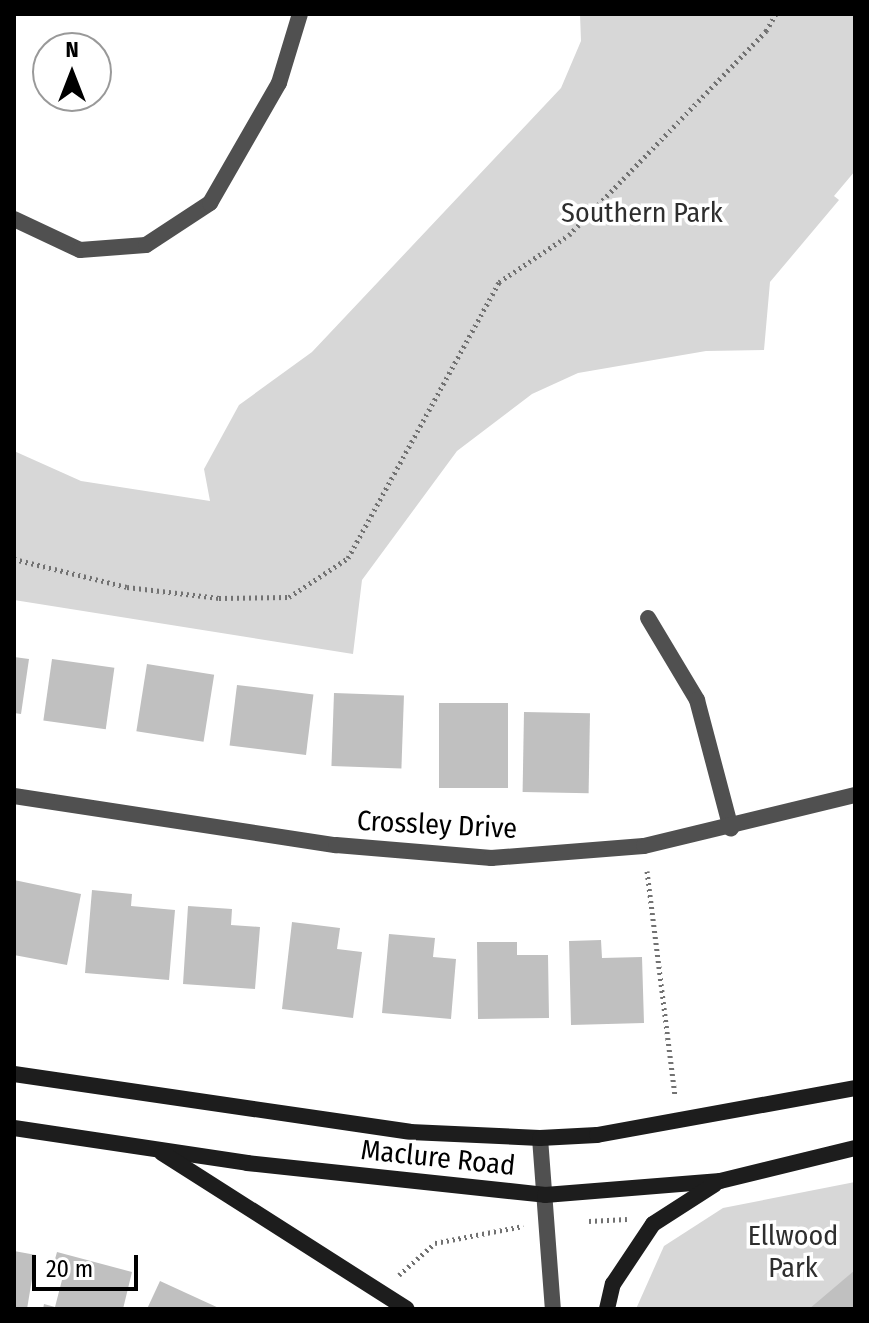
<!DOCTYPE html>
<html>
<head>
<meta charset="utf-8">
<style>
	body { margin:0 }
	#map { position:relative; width:869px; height:1323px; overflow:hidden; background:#fff; font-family:"Fira Sans Condensed",sans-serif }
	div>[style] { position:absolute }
	.green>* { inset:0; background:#d7d7d7 }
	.building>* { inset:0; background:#c0c0c0; transform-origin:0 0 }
	.path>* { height:5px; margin-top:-2.5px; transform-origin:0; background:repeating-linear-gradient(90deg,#727272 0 2px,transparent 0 6px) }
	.minor>* { height:16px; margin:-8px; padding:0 8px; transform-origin:8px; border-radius:8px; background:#505050 }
	.tertiary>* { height:16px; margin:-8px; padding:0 8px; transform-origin:8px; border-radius:8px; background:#505050 }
	.secondary>* { height:16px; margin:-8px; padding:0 8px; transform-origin:8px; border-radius:8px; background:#1d1d1d }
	span { translate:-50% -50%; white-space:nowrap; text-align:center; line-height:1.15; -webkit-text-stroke:7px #fff; paint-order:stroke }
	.park-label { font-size:28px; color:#2e2e2e }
	.street-label { font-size:28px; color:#000 }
	.frame { position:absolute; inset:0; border:16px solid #000; pointer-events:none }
	.north { position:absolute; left:32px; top:32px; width:80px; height:80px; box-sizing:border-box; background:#fff; border:2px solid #999; border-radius:50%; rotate:0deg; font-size:22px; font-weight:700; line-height:32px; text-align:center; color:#000 }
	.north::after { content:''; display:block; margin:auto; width:28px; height:36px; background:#000; clip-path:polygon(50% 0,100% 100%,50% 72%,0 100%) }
	.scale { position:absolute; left:32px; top:1255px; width:106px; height:36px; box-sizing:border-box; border:4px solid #000; border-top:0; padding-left:10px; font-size:24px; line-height:28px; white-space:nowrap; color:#000; -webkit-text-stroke:6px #fff; paint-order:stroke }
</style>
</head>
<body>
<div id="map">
	<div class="green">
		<i style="clip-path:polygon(580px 14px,855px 14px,855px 171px,834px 196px,839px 200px,770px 282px,764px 350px,706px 351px,578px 373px,532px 394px,457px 451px,362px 580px,353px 654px,14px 600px,14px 451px,81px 481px,210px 501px,204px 469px,239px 405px,312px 352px,561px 88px,581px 41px)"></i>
		<i style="clip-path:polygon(855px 1182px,855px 1309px,636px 1309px,664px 1246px,723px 1208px)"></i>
	</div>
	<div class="building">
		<i style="clip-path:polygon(14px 657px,29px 659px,21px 714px,14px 713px)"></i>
		<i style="left:52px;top:659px;width:63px;height:62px;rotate:8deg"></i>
		<i style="left:147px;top:664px;width:68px;height:68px;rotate:9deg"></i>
		<i style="left:237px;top:685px;width:77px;height:61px;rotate:7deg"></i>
		<i style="left:334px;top:693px;width:70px;height:73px;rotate:2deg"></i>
		<i style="left:439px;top:703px;width:69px;height:85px"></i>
		<i style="left:524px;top:712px;width:66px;height:80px;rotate:1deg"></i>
		<i style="clip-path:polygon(14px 880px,81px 894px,67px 965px,14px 955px)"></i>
		<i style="clip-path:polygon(92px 890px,132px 894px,131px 906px,175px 910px,169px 980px,85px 973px)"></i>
		<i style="clip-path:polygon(188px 906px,232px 909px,231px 925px,260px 927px,255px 989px,183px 984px)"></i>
		<i style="clip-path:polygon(292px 922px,340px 928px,337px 949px,362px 952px,353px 1018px,282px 1009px)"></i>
		<i style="clip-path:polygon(389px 934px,435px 938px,433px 957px,456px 959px,451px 1019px,382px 1013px)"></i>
		<i style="clip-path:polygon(601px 940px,602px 958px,642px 957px,644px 1023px,571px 1025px,569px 941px)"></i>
		<i style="clip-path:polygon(477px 942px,517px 942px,517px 955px,548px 955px,549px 1018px,478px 1019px)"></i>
		<i style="clip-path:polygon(14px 1251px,36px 1255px,27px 1309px,14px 1309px)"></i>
		<i style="clip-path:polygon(57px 1252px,132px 1272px,123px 1309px,43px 1309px,44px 1304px,55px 1307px,62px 1280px,50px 1277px)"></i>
		<i style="clip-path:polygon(855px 1270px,855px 1309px,809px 1309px)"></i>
		<i style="clip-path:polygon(160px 1281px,221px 1309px,147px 1309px)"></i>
	</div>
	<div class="path">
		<i style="left:14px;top:559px;width:116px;rotate:13.9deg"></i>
		<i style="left:127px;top:587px;width:93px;rotate:6.8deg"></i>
		<i style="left:219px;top:598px;width:70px;rotate:-0.8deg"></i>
		<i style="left:289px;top:597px;width:71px;rotate:-33.5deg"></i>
		<i style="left:348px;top:558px;width:315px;rotate:-61.3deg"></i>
		<i style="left:499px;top:282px;width:84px;rotate:-33.9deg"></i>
		<i style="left:569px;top:235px;width:284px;rotate:-46deg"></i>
		<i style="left:766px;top:31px;width:20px;rotate:-60deg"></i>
		<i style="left:647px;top:871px;width:226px;rotate:82.9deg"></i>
		<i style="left:589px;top:1221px;width:38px;rotate:-3deg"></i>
		<i style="left:399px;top:1275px;width:48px;rotate:-41.6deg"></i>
		<i style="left:435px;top:1243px;width:90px;rotate:-10.9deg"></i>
	</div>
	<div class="minor">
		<i style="left:14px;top:219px;width:73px;rotate:25.2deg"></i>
		<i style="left:80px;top:250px;width:66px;rotate:-4.3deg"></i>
		<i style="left:146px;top:245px;width:77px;rotate:-33.3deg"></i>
		<i style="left:210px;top:203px;width:138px;rotate:-60.1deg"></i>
		<i style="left:279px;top:83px;width:72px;rotate:-73.1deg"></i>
		<i style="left:648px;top:618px;width:96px;rotate:59.1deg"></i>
		<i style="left:697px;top:700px;width:133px;rotate:75.2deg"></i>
		<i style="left:14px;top:796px;width:326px;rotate:8.7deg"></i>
		<i style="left:336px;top:845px;width:156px;rotate:4.8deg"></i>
		<i style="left:491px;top:858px;width:153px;rotate:-4.5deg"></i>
		<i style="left:644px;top:846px;width:217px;rotate:-13.6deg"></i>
	</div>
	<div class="tertiary">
		<i style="left:540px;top:1138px;width:171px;rotate:85.7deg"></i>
	</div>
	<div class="secondary">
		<i style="left:14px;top:1074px;width:400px;rotate:8.3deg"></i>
		<i style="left:410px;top:1132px;width:130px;rotate:2.6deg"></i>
		<i style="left:540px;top:1138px;width:57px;rotate:-3deg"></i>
		<i style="left:597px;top:1135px;width:262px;rotate:-10.3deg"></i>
		<i style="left:14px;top:1128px;width:236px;rotate:8.5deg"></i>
		<i style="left:247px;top:1163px;width:300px;rotate:6.1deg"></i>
		<i style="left:545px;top:1195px;width:176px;rotate:-4.6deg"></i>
		<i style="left:720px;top:1181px;width:139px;rotate:-13.7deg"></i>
		<i style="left:162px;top:1153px;width:290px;rotate:32.5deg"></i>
		<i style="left:607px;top:1309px;width:26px;rotate:-77deg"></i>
		<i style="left:613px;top:1284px;width:72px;rotate:-56.3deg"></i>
		<i style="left:653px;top:1224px;width:74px;rotate:-32.8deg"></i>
	</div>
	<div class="park-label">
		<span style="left:642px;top:213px">Southern Park</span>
		<span style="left:793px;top:1252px">Ellwood<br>Park</span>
	</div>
	<div class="street-label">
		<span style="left:437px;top:825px;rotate:3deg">Crossley Drive</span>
		<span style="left:438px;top:1158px;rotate:6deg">Maclure Road</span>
	</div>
	<div class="frame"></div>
	<div class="north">N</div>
	<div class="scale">20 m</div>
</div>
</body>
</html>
